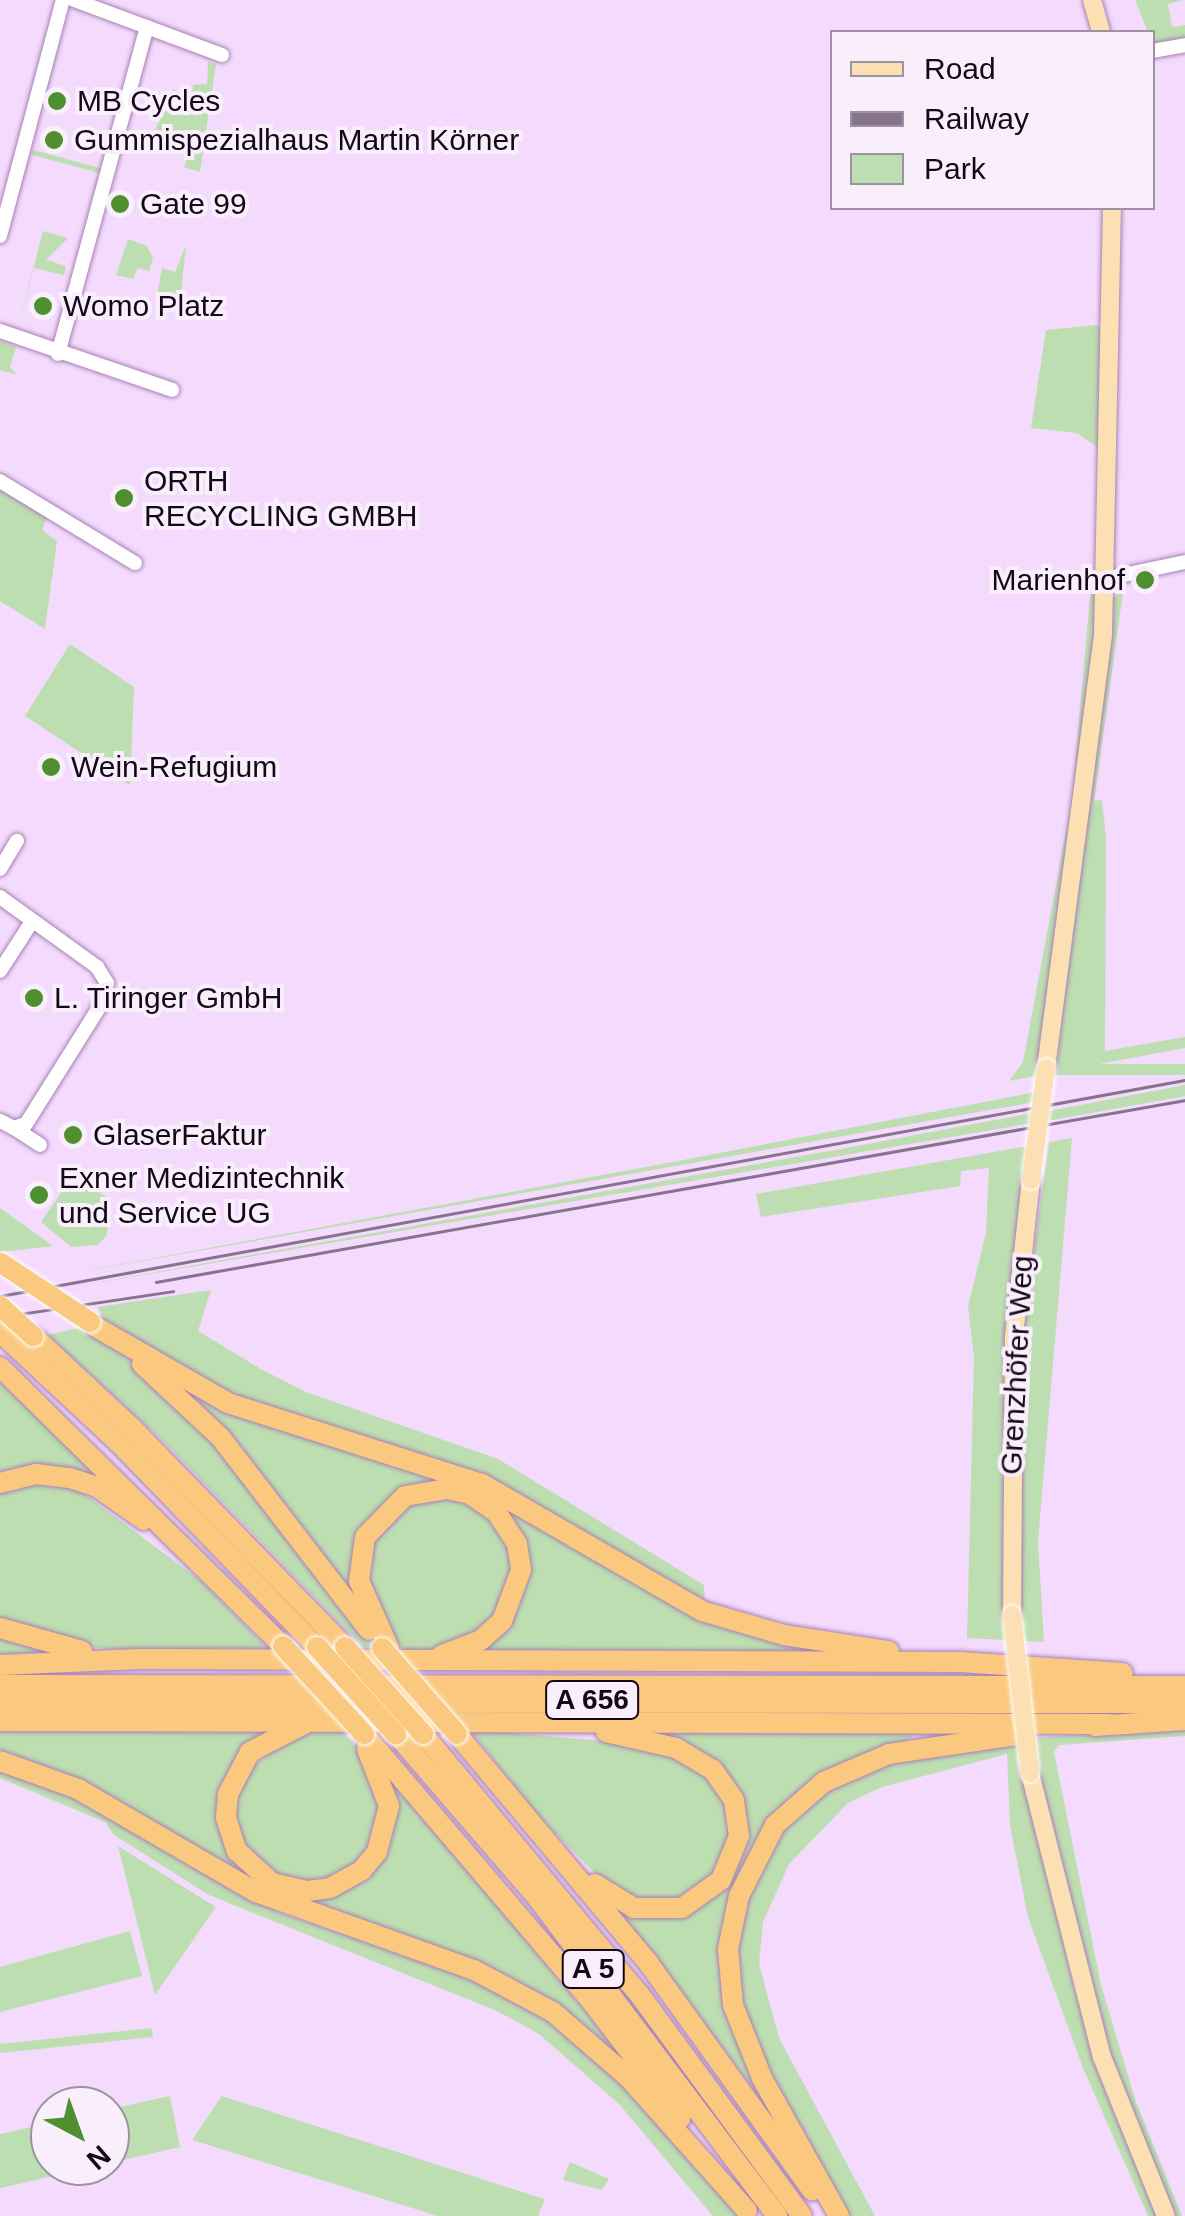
<!DOCTYPE html>
<html>
<head>
<meta charset="utf-8">
<style>
	body { margin:0 }
	#map { position:relative; width:1185px; height:2216px; overflow:hidden; background:#f4dbfd; font-family:Arial,sans-serif }
	div>[style] { position:absolute }
	.green>* { inset:0; background:#bddeb0; transform-origin:0 0 }
	.roads { filter:drop-shadow(0 0 2px #a881b6) drop-shadow(0 0 2px #a881b6) }
	.minor>* { height:14px; margin:-7px; padding:0 7px; transform-origin:7px; border-radius:7px; background:#fff }
	.major>* { height:18px; margin:-9px; padding:0 9px; transform-origin:9px; border-radius:9px; background:#fcdfb2 }
	.highway>* { height:20px; margin:-10px; padding:0 10px; transform-origin:10px; border-radius:10px; background:#fac97f }
	.rail>* { height:2.5px; margin:-1.25px; padding:0 1.25px; transform-origin:1.25px; border-radius:1.25px; background:#87738e }
	.bridges { filter:drop-shadow(0 0 2px #fff) drop-shadow(0 0 2px #fff) }
	.major-bridge>* { height:18px; margin:-9px; padding:0 9px; transform-origin:9px; border-radius:9px; background:#fcdfb2 }
	.highway-bridge>* { height:20px; margin:-10px; padding:0 10px; transform-origin:10px; border-radius:10px; background:#fac97f }
	.dots>* { width:28px; height:28px; translate:-50% -50%; box-sizing:border-box; border:5px solid #f8effb; border-radius:50% }
	span { translate:-50% -50%; white-space:nowrap; text-align:center; line-height:1.15; -webkit-text-stroke:8px #f8effb; paint-order:stroke }
	.shield-label span { padding:2px 8px; background:#f8effb; border:2px solid; border-radius:8px; -webkit-text-stroke-width:0 }
	.shield-label { font-size:28px; color:#15071a; font-weight:700 }
	.poi-label { font-size:30px; color:#15071a }
	.left { translate:0 -50%; text-align:left }
	.right { translate:-100% -50%; text-align:right }
	.street-label { font-size:30px; color:#15071a }
	.legend { position:absolute; left:830px; top:30px; width:325px; height:180px; box-sizing:border-box; background:#f8effb; border:2px solid #9d92a1; margin:0; padding:12px 18px; list-style:none; font-size:30px; color:#15071a }
	.legend li { display:flex; align-items:center; gap:20px; height:50px }
	.legend b { width:50px; border:2px solid #9d92a1 }
	.north { position:absolute; left:30px; top:2086px; width:100px; height:100px; box-sizing:border-box; background:#f8effb; border:2px solid #9d92a1; border-radius:50%; rotate:139deg; font-size:28px; font-weight:700; line-height:40px; text-align:center; color:#15071a }
	.north::after { content:''; display:block; margin:auto; width:35px; height:45px; background:#508f30; clip-path:polygon(50% 0,100% 100%,50% 72%,0 100%) }
</style>
</head>
<body>
<div id="map">
	<div class="green">
		<i style="clip-path:polygon(1135px 0,1183px 0,1168px 4px,1172px 27px,1185px 25px,1185px 39px,1153px 45px)"></i>
		<i style="clip-path:polygon(208px 62px,216px 64px,200px 172px,184px 167px,195px 138px,185px 134px,168px 153px,148px 145px,173px 89px,191px 99px,193px 85px,207px 84px)"></i>
		<i style="left:33px;top:150px;width:73px;height:5px;rotate:15deg"></i>
		<i style="clip-path:polygon(43px 231px,68px 238px,46px 260px,66px 266px,64px 275px,34px 268px,16px 334px)"></i>
		<i style="clip-path:polygon(128px 239px,147px 246px,153px 258px,149px 271px,138px 268px,133px 279px,116px 275px)"></i>
		<i style="clip-path:polygon(186px 245px,180px 302px,157px 296px,162px 268px,175px 272px)"></i>
		<i style="clip-path:polygon(1097px 325px,1105px 333px,1103px 451px,1077px 433px,1031px 428px,1046px 330px)"></i>
		<i style="clip-path:polygon(0 341px,16px 347px,10px 367px,18px 375px,0 370px)"></i>
		<i style="clip-path:polygon(0 490px,47px 517px,42px 530px,57px 541px,45px 629px,0 601px)"></i>
		<i style="clip-path:polygon(1092px 575px,1101px 575px,1093px 699px,1042px 1075px,1009px 1081px,1023px 1062px,1072px 799px)"></i>
		<i style="clip-path:polygon(1124px 585px,1094px 801px,1102px 800px,1106px 836px,1105px 1051px,1185px 1037px,1185px 1048px,1056px 1072px,1111px 602px)"></i>
		<i style="clip-path:polygon(70px 644px,134px 687px,130px 785px,25px 716px)"></i>
		<i style="left:1185px;top:1064px;width:11px;height:139px;rotate:90deg"></i>
		<i style="clip-path:polygon(1185px 1085px,1185px 1096px,1047px 1121px,1049px 1111px)"></i>
		<i style="clip-path:polygon(1036px 1092px,1035px 1102px,52px 1277px,678px 1161px)"></i>
		<i style="clip-path:polygon(1033px 1113px,1032px 1123px,67px 1288px,835px 1150px)"></i>
		<i style="clip-path:polygon(1072px 1138px,1038px 1542px,1044px 1642px,967px 1638px,974px 1357px,968px 1306px,986px 1233px,989px 1168px,961px 1171px,960px 1186px,761px 1217px,756px 1194px,1028px 1146px,1004px 1374px,1016px 1381px,1049px 1142px)"></i>
		<i style="clip-path:polygon(73px 1176px,108px 1198px,107px 1235px,98px 1245px,71px 1247px,41px 1222px)"></i>
		<i style="clip-path:polygon(0 1208px,53px 1246px,0 1252px)"></i>
		<i style="clip-path:polygon(211px 1290px,198px 1331px,261px 1369px,306px 1392px,498px 1459px,704px 1585px,706px 1619px,850px 1653px,467px 1654px,502px 1633px,521px 1604px,509px 1600px,483px 1631px,451px 1647px,407px 1653px,358px 1601px,240px 1445px,185px 1388px,178px 1368px,103px 1319px,98px 1307px)"></i>
		<i style="clip-path:polygon(83px 1327px,139px 1364px,188px 1411px,376px 1647px,363px 1647px,162px 1440px,48px 1335px)"></i>
		<i style="clip-path:polygon(0 1378px,121px 1493px,51px 1469px,201px 1581px,271px 1651px,105px 1649px,48px 1639px,0 1618px)"></i>
		<i style="clip-path:polygon(0 1634px,12px 1640px,53px 1654px,0 1656px)"></i>
		<i style="clip-path:polygon(279px 1727px,250px 1769px,278px 1746px,313px 1731px,341px 1731px,396px 1783px,626px 2061px,509px 1976px,284px 1898px,0 1755px,0 1732px)"></i>
		<i style="clip-path:polygon(1185px 1727px,1185px 1736px,1059px 1745px,1054px 1752px,1101px 1985px,1136px 2102px,1182px 2216px,1171px 2216px,1116px 2078px,1052px 1858px,1033px 1738px)"></i>
		<i style="clip-path:polygon(631px 1728px,924px 1729px,760px 1835px,740px 1871px,723px 1944px,767px 2106px,611px 1906px,662px 1918px,614px 1892px,542px 1820px,469px 1729px,625px 1743px)"></i>
		<i style="clip-path:polygon(1018px 1742px,1074px 1988px,1160px 2216px,1148px 2216px,1083px 2068px,1028px 1917px,1010px 1825px,1007px 1754px,882px 1787px,848px 1803px,789px 1864px,763px 1922px,759px 1964px,779px 2038px,875px 2216px,846px 2216px,779px 2097px,747px 2025px,736px 1954px,747px 1895px,775px 1838px,824px 1792px,875px 1766px)"></i>
		<i style="clip-path:polygon(0 1769px,72px 1795px,282px 1914px,453px 1971px,552px 2020px,597px 2055px,741px 2216px,713px 2216px,619px 2104px,539px 2034px,497px 2011px,209px 1895px,114px 1835px,105px 1822px,0 1778px)"></i>
		<i style="clip-path:polygon(118px 1846px,216px 1907px,155px 1995px)"></i>
		<i style="clip-path:polygon(130px 1931px,142px 1976px,0 2012px,0 1967px)"></i>
		<i style="left:152px;top:2028px;width:9px;height:157px;rotate:84deg"></i>
		<i style="clip-path:polygon(170px 2096px,180px 2147px,110px 2163px,110px 2109px)"></i>
		<i style="clip-path:polygon(222px 2096px,544px 2199px,545px 2199px,538px 2216px,438px 2216px,192px 2140px)"></i>
		<i style="clip-path:polygon(50px 2123px,50px 2166px,97px 2166px,0 2188px,0 2134px)"></i>
		<i style="clip-path:polygon(570px 2162px,609px 2179px,602px 2190px,563px 2180px)"></i>
	</div>
	<div class="roads">
		<div class="minor">
			<i style="left:74px;top:0;width:158px;rotate:20.4deg"></i>
			<i style="left:1152px;top:51px;width:34px;rotate:-10deg"></i>
			<i style="left:0;top:236px;width:244px;rotate:-75.1deg"></i>
			<i style="left:0;top:331px;width:182px;rotate:18.9deg"></i>
			<i style="left:58px;top:354px;width:339px;rotate:-74.8deg"></i>
			<i style="left:0;top:481px;width:158px;rotate:31.3deg"></i>
			<i style="left:1105px;top:579px;width:82px;rotate:-12deg"></i>
			<i style="left:0;top:869px;width:33px;rotate:-59deg"></i>
			<i style="left:0;top:897px;width:120px;rotate:35.8deg"></i>
			<i style="left:97px;top:967px;width:19px;rotate:58deg"></i>
			<i style="left:107px;top:983px;width:24px;rotate:107deg"></i>
			<i style="left:100px;top:1006px;width:139px;rotate:122.1deg"></i>
			<i style="left:26px;top:1124px;width:13px;rotate:162deg"></i>
			<i style="left:14px;top:1128px;width:16px;rotate:-153deg"></i>
			<i style="left:0;top:971px;width:57px;rotate:-57.1deg"></i>
			<i style="left:14px;top:1128px;width:31px;rotate:33deg"></i>
		</div>
		<div class="major">
			<i style="left:1092px;top:0;width:33px;rotate:74deg"></i>
			<i style="left:1046px;top:1068px;width:437px;rotate:-82.5deg"></i>
			<i style="left:1103px;top:635px;width:427px;rotate:-88.8deg"></i>
			<i style="left:1012px;top:1615px;width:279px;rotate:-89.6deg"></i>
			<i style="left:1014px;top:1336px;width:157px;rotate:-83.8deg"></i>
			<i style="left:1030px;top:1773px;width:293px;rotate:75.8deg"></i>
			<i style="left:1102px;top:2057px;width:171px;rotate:68.1deg"></i>
		</div>
		<div class="highway">
			<i style="left:96px;top:1327px;width:152px;rotate:29.9deg"></i>
			<i style="left:228px;top:1403px;width:267px;rotate:17.7deg"></i>
			<i style="left:482px;top:1484px;width:254px;rotate:30deg"></i>
			<i style="left:702px;top:1611px;width:85px;rotate:16.3deg"></i>
			<i style="left:784px;top:1635px;width:106px;rotate:8.7deg"></i>
			<i style="left:0;top:1332px;width:164px;rotate:43deg"></i>
			<i style="left:120px;top:1444px;width:283px;rotate:45.9deg"></i>
			<i style="left:33px;top:1336px;width:134px;rotate:42.9deg"></i>
			<i style="left:131px;top:1427px;width:307px;rotate:45.8deg"></i>
			<i style="left:142px;top:1364px;width:108px;rotate:43.1deg"></i>
			<i style="left:221px;top:1438px;width:242px;rotate:52.4deg"></i>
			<i style="left:0;top:1367px;width:397px;rotate:44.6deg"></i>
			<i style="left:0;top:1483px;width:37px;rotate:-14deg"></i>
			<i style="left:36px;top:1474px;width:34px;rotate:7deg"></i>
			<i style="left:70px;top:1478px;width:28px;rotate:18deg"></i>
			<i style="left:97px;top:1487px;width:57px;rotate:35.1deg"></i>
			<i style="left:0;top:1628px;width:85px;rotate:15.7deg"></i>
			<i style="left:389px;top:1648px;width:73px;rotate:-114.1deg"></i>
			<i style="left:359px;top:1581px;width:44px;rotate:-82.2deg"></i>
			<i style="left:365px;top:1537px;width:57px;rotate:-45.7deg"></i>
			<i style="left:405px;top:1496px;width:43px;rotate:-9.5deg"></i>
			<i style="left:447px;top:1489px;width:24px;rotate:12deg"></i>
			<i style="left:470px;top:1494px;width:33px;rotate:35deg"></i>
			<i style="left:497px;top:1513px;width:37px;rotate:57deg"></i>
			<i style="left:517px;top:1544px;width:26px;rotate:81deg"></i>
			<i style="left:521px;top:1570px;width:54px;rotate:110.4deg"></i>
			<i style="left:502px;top:1621px;width:28px;rotate:138deg"></i>
			<i style="left:481px;top:1640px;width:42px;rotate:159deg"></i>
			<i style="left:0;top:1665px;width:139px;rotate:-2.5deg"></i>
			<i style="left:139px;top:1659px;width:821px;rotate:0.21deg"></i>
			<i style="left:960px;top:1662px;width:163px;rotate:3.9deg"></i>
			<i style="left:0;top:1685px;width:1185px;rotate:0.05deg"></i>
			<i style="left:0;top:1702px;width:1185px;rotate:0.05deg"></i>
			<i style="left:0;top:1721px;width:1109px;rotate:0.15deg"></i>
			<i style="left:304px;top:1724px;width:61px;rotate:152.6deg"></i>
			<i style="left:250px;top:1752px;width:47px;rotate:117.6deg"></i>
			<i style="left:228px;top:1794px;width:24px;rotate:95deg"></i>
			<i style="left:226px;top:1818px;width:35px;rotate:72deg"></i>
			<i style="left:237px;top:1851px;width:47px;rotate:42.4deg"></i>
			<i style="left:272px;top:1883px;width:36px;rotate:13deg"></i>
			<i style="left:307px;top:1891px;width:23px;rotate:-7deg"></i>
			<i style="left:330px;top:1888px;width:37px;rotate:-29deg"></i>
			<i style="left:362px;top:1870px;width:23px;rotate:-50deg"></i>
			<i style="left:377px;top:1852px;width:48px;rotate:-75.4deg"></i>
			<i style="left:389px;top:1806px;width:61px;rotate:-111.1deg"></i>
			<i style="left:1095px;top:1726px;width:90px;rotate:-3.8deg"></i>
			<i style="left:364px;top:1734px;width:352px;rotate:49.6deg"></i>
			<i style="left:592px;top:2002px;width:146px;rotate:52.8deg"></i>
			<i style="left:396px;top:1734px;width:214px;rotate:49.2deg"></i>
			<i style="left:536px;top:1896px;width:401px;rotate:53deg"></i>
			<i style="left:423px;top:1734px;width:338px;rotate:50.3deg"></i>
			<i style="left:639px;top:1994px;width:275px;rotate:53.7deg"></i>
			<i style="left:457px;top:1734px;width:300px;rotate:50.1deg"></i>
			<i style="left:649px;top:1964px;width:279px;rotate:54.2deg"></i>
			<i style="left:0;top:1761px;width:83px;rotate:19.7deg"></i>
			<i style="left:78px;top:1789px;width:206px;rotate:30.1deg"></i>
			<i style="left:256px;top:1892px;width:232px;rotate:19.7deg"></i>
			<i style="left:474px;top:1970px;width:89px;rotate:28deg"></i>
			<i style="left:553px;top:2012px;width:102px;rotate:41deg"></i>
			<i style="left:630px;top:2079px;width:176px;rotate:48.4deg"></i>
			<i style="left:595px;top:1884px;width:46px;rotate:31.6deg"></i>
			<i style="left:634px;top:1908px;width:48px"></i>
			<i style="left:682px;top:1908px;width:48px;rotate:-35.7deg"></i>
			<i style="left:721px;top:1880px;width:48px;rotate:-67.8deg"></i>
			<i style="left:739px;top:1836px;width:36px;rotate:-98deg"></i>
			<i style="left:734px;top:1800px;width:37px;rotate:-125deg"></i>
			<i style="left:713px;top:1770px;width:43px;rotate:-149.3deg"></i>
			<i style="left:676px;top:1748px;width:72px;rotate:-167.1deg"></i>
			<i style="left:839px;top:2216px;width:158px;rotate:-119.2deg"></i>
			<i style="left:762px;top:2078px;width:79px;rotate:-111.7deg"></i>
			<i style="left:733px;top:2005px;width:56px;rotate:-95.1deg"></i>
			<i style="left:728px;top:1949px;width:54px;rotate:-78.3deg"></i>
			<i style="left:739px;top:1896px;width:80px;rotate:-63.1deg"></i>
			<i style="left:775px;top:1825px;width:65px;rotate:-41.3deg"></i>
			<i style="left:824px;top:1782px;width:71px;rotate:-23.3deg"></i>
			<i style="left:889px;top:1754px;width:129px;rotate:-8.4deg"></i>
		</div>
	</div>
	<div class="rail">
		<i style="left:156px;top:1282px;width:1045px;rotate:-10.03deg"></i>
		<i style="left:0;top:1296px;width:1205px;rotate:-10.33deg"></i>
		<i style="left:0;top:1317px;width:175px;rotate:-8.5deg"></i>
	</div>
	<div class="bridges">
		<div class="major-bridge">
			<i style="left:1031px;top:1180px;width:113px;rotate:-82.4deg"></i>
			<i style="left:1012px;top:1615px;width:159px;rotate:83.5deg"></i>
		</div>
		<div class="highway-bridge">
			<i style="left:1px;top:1263px;width:107px;rotate:33.5deg"></i>
			<i style="left:0;top:1306px;width:45px;rotate:42.3deg"></i>
			<i style="left:283px;top:1646px;width:120px;rotate:47.4deg"></i>
			<i style="left:317px;top:1647px;width:118px;rotate:47.8deg"></i>
			<i style="left:345px;top:1647px;width:117px;rotate:48.1deg"></i>
			<i style="left:382px;top:1648px;width:114px;rotate:48.9deg"></i>
		</div>
	</div>
	<div class="dots">
		<i style="left:57px;top:101px;background:#508f30"></i>
		<i style="left:54px;top:140px;background:#508f30"></i>
		<i style="left:120px;top:204px;background:#508f30"></i>
		<i style="left:43px;top:306px;background:#508f30"></i>
		<i style="left:124px;top:498px;background:#508f30"></i>
		<i style="left:1145px;top:580px;background:#508f30"></i>
		<i style="left:51px;top:767px;background:#508f30"></i>
		<i style="left:34px;top:998px;background:#508f30"></i>
		<i style="left:73px;top:1135px;background:#508f30"></i>
		<i style="left:39px;top:1195px;background:#508f30"></i>
	</div>
	<div class="shield-label">
		<span style="left:592px;top:1700px">A 656</span>
		<span style="left:593px;top:1969px">A 5</span>
	</div>
	<div class="poi-label">
		<span class="left" style="left:77px;top:101px">MB Cycles</span>
		<span class="left" style="left:74px;top:140px">Gummispezialhaus Martin Körner</span>
		<span class="left" style="left:140px;top:204px">Gate 99</span>
		<span class="left" style="left:63px;top:306px">Womo Platz</span>
		<span class="left" style="left:144px;top:498px">ORTH<br>RECYCLING GMBH</span>
		<span class="right" style="left:1125px;top:580px">Marienhof</span>
		<span class="left" style="left:71px;top:767px">Wein-Refugium</span>
		<span class="left" style="left:54px;top:998px">L. Tiringer GmbH</span>
		<span class="left" style="left:93px;top:1135px">GlaserFaktur</span>
		<span class="left" style="left:59px;top:1195px">Exner Medizintechnik<br>und Service UG</span>
	</div>
	<div class="street-label">
		<span style="left:1017px;top:1365px;rotate:-87deg">Grenzhöfer Weg</span>
	</div>
	<ul class="legend">
	<li><b style="height:12px;background:#fcdfb2"></b>Road</li>
	<li><b style="height:12px;background:#87738e"></b>Railway</li>
	<li><b style="height:28px;background:#bddeb0"></b>Park</li>
	</ul>
	<div class="north">N</div>
</div>
</body>
</html>
